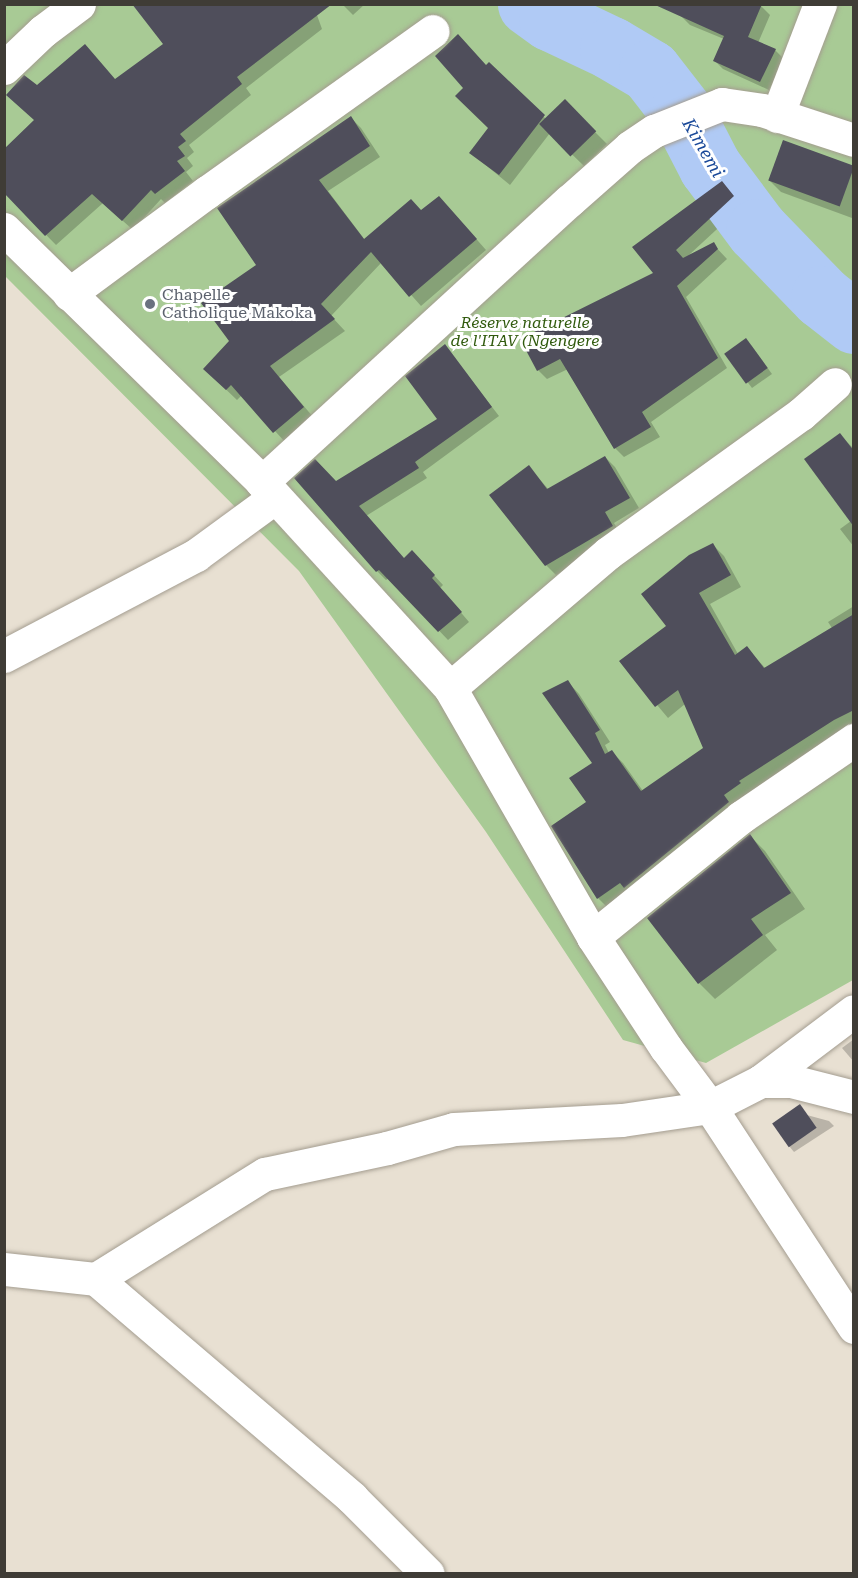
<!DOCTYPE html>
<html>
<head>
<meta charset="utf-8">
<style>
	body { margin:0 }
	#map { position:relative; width:858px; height:1578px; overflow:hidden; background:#e8e0d2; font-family:"Roboto Serif",serif }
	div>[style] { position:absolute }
	.green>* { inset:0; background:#a8ca95 }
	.shadow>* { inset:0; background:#0003 }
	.river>* { height:63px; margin:-31.5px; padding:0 31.5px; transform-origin:31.5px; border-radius:31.5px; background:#b0caf5 }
	.building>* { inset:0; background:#4f4e5b; transform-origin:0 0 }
	.roads { filter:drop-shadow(0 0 2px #a49d90) drop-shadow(0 0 2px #a49d90) }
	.minor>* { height:33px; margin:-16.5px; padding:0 16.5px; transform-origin:16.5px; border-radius:16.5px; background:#fff }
	.dots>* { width:16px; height:16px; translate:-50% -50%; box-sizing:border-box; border:3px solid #fff; border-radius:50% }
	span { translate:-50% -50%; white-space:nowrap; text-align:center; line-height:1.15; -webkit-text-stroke:6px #fff; paint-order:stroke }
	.worship-label { font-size:16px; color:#5b616d }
	.left { translate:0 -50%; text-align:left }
	.park-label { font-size:16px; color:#305a0d; font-style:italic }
	.water-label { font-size:18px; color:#1a4999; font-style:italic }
	.frame { position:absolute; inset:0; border:6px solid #3f3c36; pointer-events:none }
</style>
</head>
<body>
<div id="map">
	<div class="green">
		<i style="clip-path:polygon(4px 5px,853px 5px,853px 980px,706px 1063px,623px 1040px,486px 832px,299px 571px,5px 276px)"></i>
	</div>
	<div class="shadow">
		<i style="clip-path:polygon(313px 4px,322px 29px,246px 88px,251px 95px,189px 145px,194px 152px,187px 158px,193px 166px,186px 172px,193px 181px,165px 203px,161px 199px,133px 230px,103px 203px,56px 245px,4px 192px,36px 121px,37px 87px,116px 80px)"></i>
		<i style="clip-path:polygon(342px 4px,365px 4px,353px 15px)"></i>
		<i style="clip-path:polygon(761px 6px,770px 15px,758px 43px,775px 50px,784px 59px,769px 90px,723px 69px,714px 60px,724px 39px,690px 25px,681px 16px)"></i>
		<i style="clip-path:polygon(489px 64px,547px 120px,565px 102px,607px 144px,584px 166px,550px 133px,510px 185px,471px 153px,490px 128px,486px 67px)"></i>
		<i style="clip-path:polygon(351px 118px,361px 128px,380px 157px,328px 191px,365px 240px,422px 212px,449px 208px,486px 250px,421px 306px,382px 262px,331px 316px,345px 331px,279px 377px,314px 418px,285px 442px,242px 395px,237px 400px,216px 380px,258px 265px)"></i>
		<i style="clip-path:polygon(784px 142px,854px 168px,852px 218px,781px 192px,769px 180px)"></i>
		<i style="clip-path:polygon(731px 193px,742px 206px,689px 255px,713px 244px,727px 259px,686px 297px,727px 368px,651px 422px,660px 437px,624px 457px,615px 448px,568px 369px,547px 379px,538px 370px,655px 273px,635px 247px)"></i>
		<i style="clip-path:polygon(751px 345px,772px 374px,752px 388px,726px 354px)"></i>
		<i style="clip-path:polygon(445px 346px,499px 416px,423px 472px,427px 478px,366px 516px,404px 560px,421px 561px,443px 585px,440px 588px,469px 622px,448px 640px,389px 578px,386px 580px,377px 571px,296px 478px,336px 483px,439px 419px)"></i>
		<i style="clip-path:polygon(840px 435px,854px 449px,854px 547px,840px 529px,851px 521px)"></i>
		<i style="clip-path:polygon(605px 457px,615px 467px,639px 508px,614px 523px,622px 536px,556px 575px,546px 565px,529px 467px,549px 490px)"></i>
		<i style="clip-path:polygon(712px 544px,724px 556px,741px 587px,710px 604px,738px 654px,747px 648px,766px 669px,832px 628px,828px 622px,854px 606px,854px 726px,609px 909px,598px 898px,588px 803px,594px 763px,568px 682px,579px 694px,610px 742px,605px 745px,609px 753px,612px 752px,623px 763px,643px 791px,705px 749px,685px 704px,668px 718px,621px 662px,669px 626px)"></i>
		<i style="clip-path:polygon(750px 836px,765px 851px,805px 909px,765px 935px,777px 950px,715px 999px,699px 983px,649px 918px)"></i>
		<i style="clip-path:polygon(854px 1039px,854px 1062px,842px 1048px)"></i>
		<i style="clip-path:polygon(792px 1111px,829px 1121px,834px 1126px,794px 1152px,789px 1146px)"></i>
	</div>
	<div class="river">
		<i style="left:529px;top:4px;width:26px;rotate:36deg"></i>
		<i style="left:550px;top:19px;width:68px;rotate:25.4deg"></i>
		<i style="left:611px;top:48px;width:45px;rotate:30.5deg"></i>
		<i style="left:650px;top:71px;width:51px;rotate:52.2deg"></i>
		<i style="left:681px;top:111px;width:63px;rotate:62.6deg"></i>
		<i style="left:710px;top:167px;width:79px;rotate:53.3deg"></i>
		<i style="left:757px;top:230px;width:93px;rotate:45.9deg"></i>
		<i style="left:822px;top:297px;width:41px;rotate:38deg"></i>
	</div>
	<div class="building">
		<i style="clip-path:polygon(132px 4px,332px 4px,237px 77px,242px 84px,180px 134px,186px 141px,178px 147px,185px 156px,177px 161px,185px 171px,155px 194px,151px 190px,122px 221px,92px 194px,45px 236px,4px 193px,4px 149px,34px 120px,6px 95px,24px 75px,37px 85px,85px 44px,115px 79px,163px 44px)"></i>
		<i style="clip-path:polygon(653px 4px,762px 4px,748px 37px,776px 49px,760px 82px,713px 61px,724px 36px)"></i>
		<i style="clip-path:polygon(458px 34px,486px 65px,489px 62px,545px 115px,499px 175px,469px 153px,488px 128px,455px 96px,463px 88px,435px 56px)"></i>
		<i style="left:565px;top:99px;width:45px;height:36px;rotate:46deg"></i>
		<i style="clip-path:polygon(351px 116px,370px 146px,319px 180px,364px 239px,411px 199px,421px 210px,439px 196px,477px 239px,409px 297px,371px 252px,321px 304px,335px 319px,270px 366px,304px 407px,273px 433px,231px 385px,226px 390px,203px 369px,229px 341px,201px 303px,256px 265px,217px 208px)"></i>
		<i style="left:783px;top:140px;width:76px;height:43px;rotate:20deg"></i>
		<i style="clip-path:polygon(722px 181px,734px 196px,676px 250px,683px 258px,714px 242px,718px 249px,677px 286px,718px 358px,642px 412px,651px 427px,614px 449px,560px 359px,537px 371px,520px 339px,653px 273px,632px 247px)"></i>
		<i style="left:746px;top:338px;width:37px;height:27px;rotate:54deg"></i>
		<i style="clip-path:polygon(445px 344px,492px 407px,415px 462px,419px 468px,359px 506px,404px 558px,412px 550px,435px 575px,432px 578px,462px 612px,438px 632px,379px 570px,376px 572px,294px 478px,315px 459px,336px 481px,437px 419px,405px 376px)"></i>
		<i style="clip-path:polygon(840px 433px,854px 451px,854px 527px,804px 459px)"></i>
		<i style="clip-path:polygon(605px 456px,630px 498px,605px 512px,613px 526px,545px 566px,489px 495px,529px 465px,547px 489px)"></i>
		<i style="clip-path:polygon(713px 543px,731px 575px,699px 593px,735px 655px,747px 646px,764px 668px,854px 614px,854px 710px,834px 720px,739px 781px,741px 783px,724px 795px,729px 802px,624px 888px,620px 883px,597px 899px,551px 826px,586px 802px,569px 778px,592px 763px,542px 693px,568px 680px,600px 730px,595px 733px,605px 754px,612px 750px,641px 791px,703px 748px,678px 690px,655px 707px,619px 661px,666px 626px,641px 594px,689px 555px)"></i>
		<i style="clip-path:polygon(750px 834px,791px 893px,751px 919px,763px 935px,698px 984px,647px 918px)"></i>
		<i style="left:800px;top:1104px;width:29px;height:34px;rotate:55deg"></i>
	</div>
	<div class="roads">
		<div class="minor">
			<i style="left:4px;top:68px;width:54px;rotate:-43.5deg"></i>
			<i style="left:43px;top:31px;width:45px;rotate:-36.9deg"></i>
			<i style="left:777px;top:116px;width:120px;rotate:-69deg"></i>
			<i style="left:4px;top:229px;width:361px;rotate:44.4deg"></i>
			<i style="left:262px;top:482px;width:279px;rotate:47.6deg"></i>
			<i style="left:450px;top:688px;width:287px;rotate:60.1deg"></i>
			<i style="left:593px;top:937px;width:133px;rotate:56.7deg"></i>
			<i style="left:666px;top:1048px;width:74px;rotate:53.3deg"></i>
			<i style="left:710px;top:1107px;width:263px;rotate:56.8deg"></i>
			<i style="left:69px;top:294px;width:172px;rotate:-36.5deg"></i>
			<i style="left:207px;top:192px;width:277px;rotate:-35.5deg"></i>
			<i style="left:262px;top:482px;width:416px;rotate:-42.5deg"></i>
			<i style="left:569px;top:201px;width:81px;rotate:-41.5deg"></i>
			<i style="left:630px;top:147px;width:29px;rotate:-34deg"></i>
			<i style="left:654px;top:131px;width:73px;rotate:-21.7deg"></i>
			<i style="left:722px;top:104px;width:40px;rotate:8.5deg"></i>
			<i style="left:762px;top:110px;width:97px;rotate:18.1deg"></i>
			<i style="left:4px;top:656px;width:217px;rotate:-27.7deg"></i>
			<i style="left:196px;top:555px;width:97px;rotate:-36.2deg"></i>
			<i style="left:450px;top:688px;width:208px;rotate:-40.5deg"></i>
			<i style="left:608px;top:553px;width:238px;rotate:-35.8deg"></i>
			<i style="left:801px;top:414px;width:45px;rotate:-41.4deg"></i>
			<i style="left:593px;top:937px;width:191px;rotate:-39deg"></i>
			<i style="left:741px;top:817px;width:137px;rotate:-34.3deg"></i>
			<i style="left:761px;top:1081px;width:116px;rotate:-37deg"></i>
			<i style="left:4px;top:1269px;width:93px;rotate:6.2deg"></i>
			<i style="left:96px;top:1279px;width:337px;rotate:40.5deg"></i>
			<i style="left:352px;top:1498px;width:107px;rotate:45deg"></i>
			<i style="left:96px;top:1279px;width:199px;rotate:-31.9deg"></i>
			<i style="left:265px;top:1174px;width:125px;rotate:-12deg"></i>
			<i style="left:387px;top:1148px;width:70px;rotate:-15.8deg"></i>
			<i style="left:454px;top:1129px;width:168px;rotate:-3.1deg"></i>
			<i style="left:622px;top:1120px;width:89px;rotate:-8.4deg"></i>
			<i style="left:710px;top:1107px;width:57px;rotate:-27deg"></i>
			<i style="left:761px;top:1081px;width:30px"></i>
			<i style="left:791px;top:1081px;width:65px;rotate:14.3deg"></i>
		</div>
	</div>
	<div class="dots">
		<i style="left:150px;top:304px;background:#6b7280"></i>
	</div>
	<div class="worship-label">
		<span class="left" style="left:162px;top:304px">Chapelle<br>Catholique Makoka</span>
	</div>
	<div class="park-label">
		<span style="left:525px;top:332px">Réserve naturelle<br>de l'ITAV (Ngengere</span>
	</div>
	<div class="water-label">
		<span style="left:703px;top:148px;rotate:60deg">Kimemi</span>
	</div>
	<div class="frame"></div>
</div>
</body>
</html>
